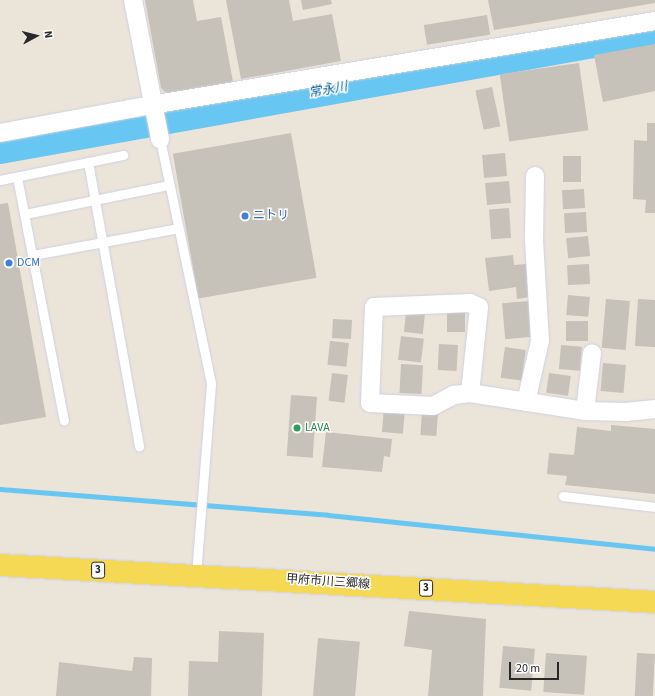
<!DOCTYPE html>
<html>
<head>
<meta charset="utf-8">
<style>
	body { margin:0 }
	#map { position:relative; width:655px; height:696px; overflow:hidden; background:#ebe4d9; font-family:"Source Sans 3","Noto Sans JP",sans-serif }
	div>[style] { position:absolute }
	.stream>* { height:5px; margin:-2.5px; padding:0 2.5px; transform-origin:2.5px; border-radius:2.5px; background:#67c6f2 }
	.river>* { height:30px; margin:-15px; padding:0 15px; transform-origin:15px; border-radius:15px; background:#67c6f2 }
	.building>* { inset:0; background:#c6c1b9; transform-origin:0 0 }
	.roads { filter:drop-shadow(0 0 1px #ced1e2) drop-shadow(0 0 1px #ced1e2) }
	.lane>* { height:9px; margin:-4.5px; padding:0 4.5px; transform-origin:4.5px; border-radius:4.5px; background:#fff }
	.street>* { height:18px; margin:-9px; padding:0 9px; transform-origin:9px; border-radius:9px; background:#fff }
	.primary>* { height:22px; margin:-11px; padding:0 11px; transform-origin:11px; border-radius:11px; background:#f5d854 }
	.dots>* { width:11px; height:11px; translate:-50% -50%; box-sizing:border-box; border:2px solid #fff; border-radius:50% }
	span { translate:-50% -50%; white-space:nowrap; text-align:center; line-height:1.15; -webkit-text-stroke:3px #fff; paint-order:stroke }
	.shield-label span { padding:1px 3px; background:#fff; border:1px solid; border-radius:3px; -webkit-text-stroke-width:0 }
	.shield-label { font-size:11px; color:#282828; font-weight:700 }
	.shop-label { font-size:12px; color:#366cbe }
	.left { translate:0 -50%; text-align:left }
	.leisure-label { font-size:12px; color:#27864d }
	.street-label { font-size:12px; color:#282828 }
	.water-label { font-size:13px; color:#09619b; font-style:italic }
	.north { position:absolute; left:16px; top:16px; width:40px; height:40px; -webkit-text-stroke:3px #fff; paint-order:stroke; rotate:83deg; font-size:11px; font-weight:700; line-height:16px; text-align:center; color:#282828 }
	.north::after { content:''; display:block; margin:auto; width:14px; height:18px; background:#282828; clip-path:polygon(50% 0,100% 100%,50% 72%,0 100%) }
	.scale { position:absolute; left:509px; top:662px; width:50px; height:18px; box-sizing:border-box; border:2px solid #282828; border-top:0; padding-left:5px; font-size:12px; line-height:14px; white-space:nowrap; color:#282828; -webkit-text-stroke:3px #fff; paint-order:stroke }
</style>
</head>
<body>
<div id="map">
	<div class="stream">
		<i style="left:0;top:489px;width:329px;rotate:4.5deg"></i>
		<i style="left:328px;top:515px;width:329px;rotate:5.9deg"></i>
	</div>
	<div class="river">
		<i style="left:0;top:149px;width:665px;rotate:-10.13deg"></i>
	</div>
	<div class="building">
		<i style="clip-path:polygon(145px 0,193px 0,197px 21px,221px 17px,233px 82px,167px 94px,161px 88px)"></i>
		<i style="clip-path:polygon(226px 0,289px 0,293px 21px,332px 14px,341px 61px,241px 79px)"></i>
		<i style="clip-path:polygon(301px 0,331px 0,332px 4px,303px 10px)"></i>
		<i style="clip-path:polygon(488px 0,655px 0,655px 3px,494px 30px)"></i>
		<i style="left:487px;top:15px;width:20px;height:64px;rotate:81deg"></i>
		<i style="clip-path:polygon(655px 44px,655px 91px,603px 102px,594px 55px)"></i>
		<i style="left:579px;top:63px;width:68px;height:80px;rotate:82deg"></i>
		<i style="left:492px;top:87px;width:40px;height:17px;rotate:78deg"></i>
		<i style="clip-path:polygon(647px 123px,655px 123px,655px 213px,645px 213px,646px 200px,633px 199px,634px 140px,647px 141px)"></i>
		<i style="left:291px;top:133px;width:147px;height:120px;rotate:80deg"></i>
		<i style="left:505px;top:153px;width:23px;height:23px;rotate:85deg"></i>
		<i style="left:563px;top:156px;width:18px;height:26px"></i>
		<i style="left:509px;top:181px;width:22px;height:24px;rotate:85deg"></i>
		<i style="left:584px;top:189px;width:19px;height:22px;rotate:87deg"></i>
		<i style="clip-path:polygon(8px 203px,46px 417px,0 425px,0 204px)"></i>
		<i style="left:509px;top:208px;width:30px;height:20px;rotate:86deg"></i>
		<i style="left:586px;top:212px;width:20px;height:22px;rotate:87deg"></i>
		<i style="left:588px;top:236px;width:20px;height:22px;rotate:84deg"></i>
		<i style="clip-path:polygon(513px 255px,514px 265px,526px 264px,529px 297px,517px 299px,516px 287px,489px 291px,485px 258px)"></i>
		<i style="left:589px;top:264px;width:20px;height:22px;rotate:87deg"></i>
		<i style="left:568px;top:295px;width:22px;height:20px;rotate:5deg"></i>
		<i style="left:606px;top:299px;width:24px;height:49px;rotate:5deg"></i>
		<i style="clip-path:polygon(638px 299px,655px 300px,655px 347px,635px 346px)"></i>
		<i style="left:529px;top:301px;width:36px;height:27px;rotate:85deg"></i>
		<i style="left:447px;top:311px;width:18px;height:21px"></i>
		<i style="left:406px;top:312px;width:19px;height:20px;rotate:6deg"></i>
		<i style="left:333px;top:319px;width:19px;height:19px;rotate:3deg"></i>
		<i style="left:566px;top:321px;width:22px;height:20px"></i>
		<i style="left:401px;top:336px;width:23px;height:24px;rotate:7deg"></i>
		<i style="left:330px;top:341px;width:19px;height:24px;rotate:6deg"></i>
		<i style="left:439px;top:344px;width:19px;height:26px;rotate:3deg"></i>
		<i style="left:561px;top:345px;width:21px;height:24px;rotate:5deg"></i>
		<i style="left:505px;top:347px;width:21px;height:31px;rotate:8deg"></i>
		<i style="left:603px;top:363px;width:23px;height:28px;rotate:5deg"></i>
		<i style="left:401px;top:364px;width:22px;height:29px;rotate:3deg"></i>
		<i style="left:332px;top:373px;width:16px;height:28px;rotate:7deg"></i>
		<i style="left:549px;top:373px;width:22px;height:20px;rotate:8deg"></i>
		<i style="left:291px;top:395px;width:26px;height:61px;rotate:4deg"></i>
		<i style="left:384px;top:408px;width:21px;height:24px;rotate:5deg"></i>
		<i style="left:422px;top:412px;width:16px;height:23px;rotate:4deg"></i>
		<i style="clip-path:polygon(611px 425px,655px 429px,655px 494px,565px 485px,567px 476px,547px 474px,549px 453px,574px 455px,577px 427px,611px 431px)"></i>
		<i style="clip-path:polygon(326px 432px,392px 439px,390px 457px,384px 456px,382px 472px,322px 467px)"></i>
		<i style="clip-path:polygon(409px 611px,486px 619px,483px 696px,428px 696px,432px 650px,404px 646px)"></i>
		<i style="clip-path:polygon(219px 631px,264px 633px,262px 696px,188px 696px,189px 661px,218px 662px)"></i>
		<i style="left:318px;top:638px;width:42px;height:58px;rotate:5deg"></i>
		<i style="left:503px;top:646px;width:32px;height:42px;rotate:5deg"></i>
		<i style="left:546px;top:653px;width:41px;height:39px;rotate:4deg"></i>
		<i style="left:637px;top:653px;width:18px;height:43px;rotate:3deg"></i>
		<i style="clip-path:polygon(134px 657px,152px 658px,151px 696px,56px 696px,59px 662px,132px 671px)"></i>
	</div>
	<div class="roads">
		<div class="lane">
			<i style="left:160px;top:139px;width:250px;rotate:78.2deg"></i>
			<i style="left:211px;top:384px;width:192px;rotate:94.5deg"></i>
			<i style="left:88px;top:162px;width:289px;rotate:79.8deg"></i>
			<i style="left:17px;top:177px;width:248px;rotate:79.1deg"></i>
			<i style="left:0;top:180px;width:126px;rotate:-11.5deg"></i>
			<i style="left:25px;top:214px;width:147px;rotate:-11.4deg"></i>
			<i style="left:33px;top:255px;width:147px;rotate:-10.5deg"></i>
			<i style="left:563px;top:496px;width:93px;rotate:6.8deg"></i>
		</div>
		<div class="street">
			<i style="left:133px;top:0;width:142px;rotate:79deg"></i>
			<i style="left:0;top:133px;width:154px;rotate:-10.5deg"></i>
			<i style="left:151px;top:105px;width:511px;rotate:-9.46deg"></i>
			<i style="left:470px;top:393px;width:86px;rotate:-84deg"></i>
			<i style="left:479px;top:307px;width:10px;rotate:-156deg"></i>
			<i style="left:470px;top:303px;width:96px;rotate:177.6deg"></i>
			<i style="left:374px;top:307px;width:96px;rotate:92.4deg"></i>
			<i style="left:370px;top:403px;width:63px;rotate:2.7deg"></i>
			<i style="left:433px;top:406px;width:24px;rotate:-28deg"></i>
			<i style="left:454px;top:395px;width:16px;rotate:-7deg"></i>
			<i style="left:470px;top:393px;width:116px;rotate:8.9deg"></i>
			<i style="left:585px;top:411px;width:41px;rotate:1.4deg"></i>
			<i style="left:626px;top:412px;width:29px;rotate:-6deg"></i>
			<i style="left:526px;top:402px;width:63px;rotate:-77.1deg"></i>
			<i style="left:540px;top:341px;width:101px;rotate:-93.4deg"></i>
			<i style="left:534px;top:240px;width:64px;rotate:-89.1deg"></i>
			<i style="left:585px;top:411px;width:58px;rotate:-83.1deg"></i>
		</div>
		<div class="primary">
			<i style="left:0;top:565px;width:656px;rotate:3.23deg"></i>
		</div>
	</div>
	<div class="dots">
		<i style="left:245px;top:216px;background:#3f7fe0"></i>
		<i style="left:9px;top:263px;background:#3f7fe0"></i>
		<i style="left:297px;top:428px;background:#2e9e5b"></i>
	</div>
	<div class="shield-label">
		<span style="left:98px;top:570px">3</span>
		<span style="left:426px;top:588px">3</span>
	</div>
	<div class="shop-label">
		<span class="left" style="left:253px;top:216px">ニトリ</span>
		<span class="left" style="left:17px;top:263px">DCM</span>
	</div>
	<div class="leisure-label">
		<span class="left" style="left:305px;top:428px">LAVA</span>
	</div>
	<div class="street-label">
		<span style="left:328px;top:582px;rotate:4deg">甲府市川三郷線</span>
	</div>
	<div class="water-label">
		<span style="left:328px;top:90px;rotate:-10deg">常永川</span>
	</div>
	<div class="north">N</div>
	<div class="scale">20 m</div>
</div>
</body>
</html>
